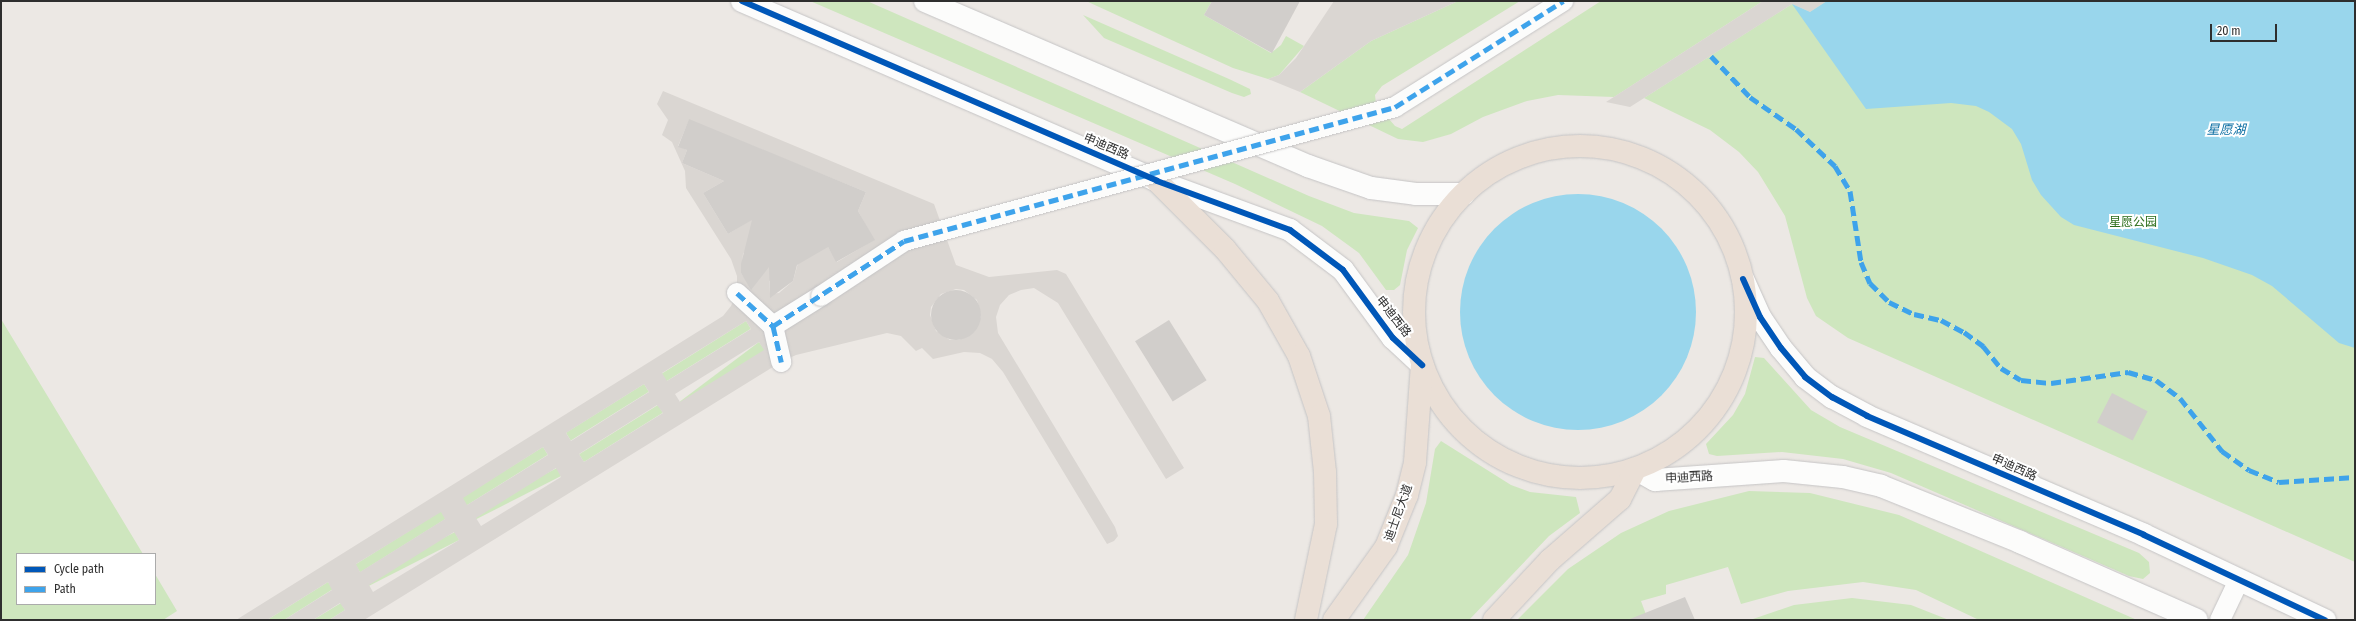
<!DOCTYPE html>
<html>
<head>
<meta charset="utf-8">
<style>
	body { margin:0 }
	#map { position:relative; width:2356px; height:621px; overflow:hidden; background:#ece8e4; font-family:"Fira Sans Condensed","Noto Sans SC",sans-serif }
	div>[style] { position:absolute }
	.green>* { inset:0; background:#cee6be; transform-origin:0 0 }
	.plaza>* { inset:0; background:#dad6d2 }
	.water>* { inset:0; background:#99d6ec }
	.round { border-radius:50% }
	.building>* { inset:0; background:#d1cecb; transform-origin:0 0 }
	.roads { filter:drop-shadow(0 0 1px #c5c4c5) drop-shadow(0 0 1px #c5c4c5) }
	.street>* { height:20px; margin:-10px; padding:0 10px; transform-origin:10px; border-radius:10px; background:#fcfcfb }
	.secondary>* { height:22px; margin:-11px; padding:0 11px; transform-origin:11px; border-radius:11px; background:#fcfcfb }
	.highway>* { height:22px; margin:-11px; padding:0 11px; transform-origin:11px; border-radius:11px; background:#eadfd6 }
	.highway>.ring { margin:-11px; padding:0; box-sizing:content-box; background:none; border:22px solid #eadfd6; border-radius:50% }
	.bridges { filter:drop-shadow(0 0 1px #c5c4c5) drop-shadow(0 0 1px #c5c4c5) }
	.street-bridge>* { height:20px; margin:-10px; padding:0 10px; transform-origin:10px; border-radius:10px; background:#fcfcfb }
	.quiet>* { height:5px; margin-top:-2.5px; transform-origin:0; background:repeating-linear-gradient(90deg,#3ea3eb 0 10px,transparent 0 15px) }
	.cycleway>* { height:6px; margin:-3px; padding:0 3px; transform-origin:3px; border-radius:3px; background:#0057b8 }
	span { translate:-50% -50%; white-space:nowrap; text-align:center; line-height:1.15; -webkit-text-stroke:4px #fff; paint-order:stroke }
	.street-label { font-size:12px; color:#2e2e2e }
	.park-label { font-size:12px; color:#2c6e1b }
	.water-label { font-size:13px; color:#0d6fa3; font-style:italic }
	.frame { position:absolute; inset:0; border:2px solid #2e2e2e; pointer-events:none }
	.legend { position:absolute; left:16px; top:553px; width:140px; height:52px; box-sizing:border-box; background:#fff; border:1px solid #ababab; margin:0; padding:5px 7px; list-style:none; font-size:12px; color:#2e2e2e }
	.legend li { display:flex; align-items:center; gap:8px; height:20px }
	.legend b { width:20px; border:1px solid #ababab }
	.scale { position:absolute; left:2210px; top:24px; width:67px; height:18px; box-sizing:border-box; border:2px solid #2e2e2e; border-top:0; padding-left:5px; font-size:12px; line-height:14px; white-space:nowrap; color:#2e2e2e; -webkit-text-stroke:3px #fff; paint-order:stroke }
</style>
</head>
<body>
<div id="map">
	<div class="green">
		<i style="clip-path:polygon(810px 1px,867px 1px,1309px 196px,1354px 213px,1409px 221px,1418px 228px,1407px 250px,1400px 285px,1394px 290px,1386px 290px,1359px 253px,1322px 226px,1235px 184px)"></i>
		<i style="clip-path:polygon(1086px 1px,1212px 1px,1204px 15px,1271px 53px,1281px 45px,1286px 36px,1304px 46px,1279px 75px,1268px 79px,1233px 68px)"></i>
		<i style="clip-path:polygon(1458px 1px,1520px 1px,1382px 86px,1375px 95px,1376px 104px,1395px 126px,1402px 129px,1601px 1px,1763px 1px,1614px 97px,1558px 95px,1527px 101px,1483px 117px,1451px 134px,1423px 142px,1398px 139px,1300px 92px,1371px 41px)"></i>
		<i style="clip-path:polygon(1827px 1px,2355px 1px,2355px 562px,1848px 338px,1816px 316px,1807px 298px,1785px 216px,1758px 172px,1739px 152px,1710px 130px,1644px 98px,1792px 4px,1810px 12px)"></i>
		<i style="clip-path:polygon(1083px 15px,1229px 79px,1250px 89px,1251px 94px,1244px 97px,1232px 93px,1104px 38px)"></i>
		<i style="clip-path:polygon(1px 319px,143px 554px,17px 554px,17px 604px,155px 604px,155px 574px,177px 611px,163px 620px,1px 620px)"></i>
		<i style="left:746px;top:321px;width:9px;height:100px;rotate:58deg"></i>
		<i style="left:759px;top:342px;width:10px;height:99px;rotate:53deg"></i>
		<i style="clip-path:polygon(1755px 357px,1764px 358px,1811px 410px,1840px 427px,2139px 553px,2149px 562px,2150px 573px,2143px 579px,2129px 576px,1891px 473px,1843px 459px,1782px 452px,1717px 456px,1709px 454px,1706px 444px,1733px 415px,1745px 394px)"></i>
		<i style="left:644px;top:384px;width:9px;height:92px;rotate:58deg"></i>
		<i style="left:658px;top:405px;width:9px;height:93px;rotate:58deg"></i>
		<i style="clip-path:polygon(1441px 441px,1511px 485px,1530px 492px,1576px 497px,1580px 513px,1549px 536px,1469px 620px,1363px 620px,1408px 555px,1426px 503px,1435px 449px)"></i>
		<i style="left:543px;top:447px;width:9px;height:96px;rotate:58deg"></i>
		<i style="left:557px;top:468px;width:9px;height:96px;rotate:63deg"></i>
		<i style="clip-path:polygon(1749px 491px,1810px 493px,1899px 515px,2137px 620px,1979px 620px,1916px 590px,1863px 582px,1788px 591px,1741px 604px,1728px 567px,1666px 585px,1666px 594px,1641px 601px,1648px 620px,1517px 620px,1568px 569px,1621px 533px,1669px 511px)"></i>
		<i style="left:441px;top:511px;width:9px;height:101px;rotate:58deg"></i>
		<i style="left:455px;top:532px;width:9px;height:102px;rotate:63deg"></i>
		<i style="clip-path:polygon(328px 582px,333px 589px,284px 620px,267px 620px)"></i>
		<i style="clip-path:polygon(1852px 598px,1911px 605px,1949px 620px,1750px 620px,1794px 605px)"></i>
		<i style="clip-path:polygon(341px 603px,345px 610px,329px 620px,313px 620px)"></i>
	</div>
	<div class="plaza">
		<i style="clip-path:polygon(1334px 1px,1458px 1px,1371px 41px,1300px 92px,1268px 79px,1279px 75px,1296px 58px)"></i>
		<i style="clip-path:polygon(1763px 1px,1827px 1px,1810px 12px,1792px 4px,1630px 107px,1606px 102px)"></i>
		<i style="clip-path:polygon(evenodd,663px 91px,934px 204px,956px 265px,989px 277px,1057px 270px,1066px 274px,1184px 468px,1166px 479px,1058px 303px,1034px 288px,1021px 290px,1009px 295px,1000px 305px,996px 317px,998px 333px,1115px 527px,1118px 536px,1114px 541px,1107px 544px,1003px 372px,992px 359px,980px 353px,964px 352px,933px 359px,922px 348px,916px 351px,901px 336px,887px 333px,796px 355px,781px 362px,364px 620px,329px 620px,345px 610px,340px 603px,313px 620px,284px 620px,332px 590px,328px 582px,267px 620px,236px 620px,723px 316px,731px 306px,737px 293px,737px 276px,731px 259px,686px 188px,685px 171px,672px 142px,662px 135px,668px 120px,657px 104px,663px 91px,689px 120px,866px 192px,858px 211px,874px 240px,837px 262px,828px 247px,737px 198px,751px 220px,728px 234px,703px 193px,724px 181px,682px 163px,687px 150px,678px 146px,689px 120px,663px 91px,748px 246px,752px 289px,741px 273px,743px 254px,748px 246px,663px 91px,798px 263px,793px 281px,779px 293px,770px 294px,769px 281px,798px 263px,663px 91px,956px 289px,964px 290px,977px 300px,981px 316px,974px 332px,959px 340px,950px 340px,936px 331px,930px 315px,931px 307px,941px 294px,956px 289px,663px 91px,746px 321px,751px 329px,667px 381px,662px 373px,746px 321px,663px 91px,759px 342px,764px 350px,680px 402px,675px 394px,759px 342px,663px 91px,644px 384px,649px 392px,571px 441px,566px 433px,644px 384px,663px 91px,657px 405px,663px 413px,584px 462px,579px 454px,657px 405px,663px 91px,543px 447px,548px 455px,467px 505px,463px 498px,543px 447px,663px 91px,556px 468px,561px 477px,481px 526px,476px 518px,556px 468px,663px 91px,441px 512px,445px 519px,360px 572px,356px 564px,441px 512px,663px 91px,454px 532px,459px 540px,373px 592px,369px 585px,454px 532px)"></i>
	</div>
	<div class="water">
		<i style="clip-path:polygon(1827px 1px,2355px 1px,2355px 348px,2339px 343px,2272px 286px,2252px 275px,2203px 258px,2074px 225px,2061px 217px,2041px 195px,2032px 180px,2021px 144px,2012px 129px,1989px 112px,1976px 106px,1951px 103px,1866px 109px,1792px 4px,1810px 12px)"></i>
		<i class="round" style="left:1460px;top:194px;width:236px;height:236px"></i>
	</div>
	<div class="building">
		<i style="clip-path:polygon(1212px 1px,1300px 1px,1272px 53px,1204px 15px)"></i>
		<i style="clip-path:polygon(689px 119px,866px 192px,858px 211px,875px 240px,836px 262px,828px 247px,797px 265px,793px 281px,770px 298px,769px 267px,751px 290px,741px 273px,741px 264px,752px 220px,728px 234px,703px 193px,724px 181px,682px 163px,687px 150px,678px 147px)"></i>
		<i class="round" style="left:931px;top:290px;width:50px;height:50px"></i>
		<i style="left:1169px;top:320px;width:71px;height:40px;rotate:58deg"></i>
		<i style="left:2112px;top:393px;width:40px;height:33px;rotate:27deg"></i>
		<i style="clip-path:polygon(1685px 597px,1695px 620px,1630px 620px,1630px 619px)"></i>
	</div>
	<div class="roads">
		<div class="street">
			<i style="left:737px;top:293px;width:49px;rotate:42.5deg"></i>
			<i style="left:773px;top:326px;width:37px;rotate:77deg"></i>
			<i style="left:773px;top:326px;width:57px;rotate:-32deg"></i>
			<i style="left:2220px;top:620px;width:44px;rotate:-64.6deg"></i>
		</div>
		<div class="secondary">
			<i style="left:742px;top:1px;width:452px;rotate:23.4deg"></i>
			<i style="left:1157px;top:181px;width:142px;rotate:20.2deg"></i>
			<i style="left:1290px;top:230px;width:66px;rotate:37deg"></i>
			<i style="left:1343px;top:270px;width:84px;rotate:53.7deg"></i>
			<i style="left:1393px;top:338px;width:40px;rotate:43deg"></i>
			<i style="left:925px;top:1px;width:417px;rotate:23.3deg"></i>
			<i style="left:1308px;top:166px;width:67px;rotate:19.2deg"></i>
			<i style="left:1371px;top:188px;width:45px;rotate:7.6deg"></i>
			<i style="left:1416px;top:194px;width:48px"></i>
			<i style="left:1743px;top:279px;width:42px;rotate:65.9deg"></i>
			<i style="left:1760px;top:317px;width:37px;rotate:56deg"></i>
			<i style="left:1781px;top:348px;width:38px;rotate:50deg"></i>
			<i style="left:1805px;top:377px;width:34px;rotate:37deg"></i>
			<i style="left:1832px;top:397px;width:40px;rotate:28deg"></i>
			<i style="left:1867px;top:416px;width:301px;rotate:23.2deg"></i>
			<i style="left:2144px;top:535px;width:200px;rotate:25.2deg"></i>
			<i style="left:1635px;top:469px;width:23px;rotate:29deg"></i>
			<i style="left:1655px;top:480px;width:129px;rotate:-4deg"></i>
			<i style="left:1784px;top:471px;width:59px;rotate:5.8deg"></i>
			<i style="left:1843px;top:477px;width:39px;rotate:13deg"></i>
			<i style="left:1881px;top:486px;width:150px;rotate:21.9deg"></i>
			<i style="left:2020px;top:542px;width:193px;rotate:23.8deg"></i>
		</div>
		<div class="highway">
			<i class="ring" style="left:1414px;top:146px;width:310px;height:310px"></i>
			<i style="left:1157px;top:181px;width:96px;rotate:45deg"></i>
			<i style="left:1225px;top:249px;width:67px;rotate:50.4deg"></i>
			<i style="left:1268px;top:301px;width:63px;rotate:60.6deg"></i>
			<i style="left:1299px;top:356px;width:63px;rotate:71.6deg"></i>
			<i style="left:1319px;top:416px;width:56px;rotate:83.9deg"></i>
			<i style="left:1325px;top:472px;width:52px;rotate:88.9deg"></i>
			<i style="left:1326px;top:524px;width:98px;rotate:101.8deg"></i>
			<i style="left:1334px;top:620px;width:90px;rotate:-54.5deg"></i>
			<i style="left:1386px;top:547px;width:56px;rotate:-68deg"></i>
			<i style="left:1407px;top:495px;width:34px;rotate:-76deg"></i>
			<i style="left:1415px;top:462px;width:97px;rotate:-85.9deg"></i>
			<i style="left:1494px;top:620px;width:82px;rotate:-47deg"></i>
			<i style="left:1550px;top:560px;width:93px;rotate:-41.1deg"></i>
			<i style="left:1620px;top:499px;width:34px;rotate:-63deg"></i>
		</div>
	</div>
	<div class="bridges">
		<div class="street-bridge">
			<i style="left:821px;top:296px;width:100px;rotate:-33.5deg"></i>
			<i style="left:904px;top:241px;width:509px;rotate:-15.26deg"></i>
			<i style="left:1395px;top:107px;width:199px;rotate:-32.2deg"></i>
		</div>
	</div>
	<div class="quiet">
		<i style="left:1711px;top:56px;width:57px;rotate:46.4deg"></i>
		<i style="left:1750px;top:97px;width:56px;rotate:34.8deg"></i>
		<i style="left:1796px;top:129px;width:54px;rotate:43.5deg"></i>
		<i style="left:1835px;top:166px;width:29px;rotate:59deg"></i>
		<i style="left:1850px;top:191px;width:72px;rotate:81.2deg"></i>
		<i style="left:1861px;top:262px;width:23px;rotate:67deg"></i>
		<i style="left:1870px;top:283px;width:27px;rotate:45deg"></i>
		<i style="left:1889px;top:302px;width:28px;rotate:26deg"></i>
		<i style="left:1914px;top:314px;width:28px;rotate:13deg"></i>
		<i style="left:1941px;top:320px;width:26px;rotate:28deg"></i>
		<i style="left:1964px;top:332px;width:24px;rotate:36deg"></i>
		<i style="left:1983px;top:346px;width:28px;rotate:51deg"></i>
		<i style="left:2001px;top:368px;width:23px;rotate:31deg"></i>
		<i style="left:2021px;top:380px;width:30px;rotate:6deg"></i>
		<i style="left:2051px;top:383px;width:78px;rotate:-8.1deg"></i>
		<i style="left:2128px;top:372px;width:29px;rotate:16deg"></i>
		<i style="left:2156px;top:380px;width:30px;rotate:37deg"></i>
		<i style="left:2180px;top:398px;width:68px;rotate:51.6deg"></i>
		<i style="left:2222px;top:451px;width:33px;rotate:35deg"></i>
		<i style="left:2249px;top:470px;width:32px;rotate:22deg"></i>
		<i style="left:2279px;top:482px;width:76px;rotate:-3.8deg"></i>
		<i style="left:737px;top:293px;width:49px;rotate:42.5deg"></i>
		<i style="left:773px;top:326px;width:37px;rotate:77deg"></i>
		<i style="left:773px;top:326px;width:156px;rotate:-33deg"></i>
		<i style="left:904px;top:241px;width:509px;rotate:-15.26deg"></i>
		<i style="left:1395px;top:107px;width:199px;rotate:-32.2deg"></i>
	</div>
	<div class="cycleway">
		<i style="left:742px;top:1px;width:452px;rotate:23.4deg"></i>
		<i style="left:1157px;top:181px;width:142px;rotate:20.2deg"></i>
		<i style="left:1290px;top:230px;width:66px;rotate:37deg"></i>
		<i style="left:1343px;top:270px;width:84px;rotate:53.7deg"></i>
		<i style="left:1393px;top:338px;width:40px;rotate:43deg"></i>
		<i style="left:1743px;top:279px;width:42px;rotate:65.9deg"></i>
		<i style="left:1760px;top:317px;width:37px;rotate:56deg"></i>
		<i style="left:1781px;top:348px;width:38px;rotate:50deg"></i>
		<i style="left:1805px;top:377px;width:34px;rotate:37deg"></i>
		<i style="left:1832px;top:397px;width:40px;rotate:28deg"></i>
		<i style="left:1867px;top:416px;width:301px;rotate:23.2deg"></i>
		<i style="left:2144px;top:535px;width:200px;rotate:25.2deg"></i>
	</div>
	<div class="street-label">
		<span style="left:1106px;top:147px;rotate:23deg">申迪西路</span>
		<span style="left:1393px;top:317px;rotate:52deg">申迪西路</span>
		<span style="left:2014px;top:468px;rotate:24deg">申迪西路</span>
		<span style="left:1689px;top:478px;rotate:-3deg">申迪西路</span>
		<span style="left:1399px;top:513px;rotate:-70deg">迪士尼大道</span>
	</div>
	<div class="park-label">
		<span style="left:2133px;top:223px">星愿公园</span>
	</div>
	<div class="water-label">
		<span style="left:2226px;top:130px">星愿湖</span>
	</div>
	<div class="frame"></div>
	<ul class="legend">
	<li><b style="height:5px;background:#0057b8"></b>Cycle path</li>
	<li><b style="height:5px;background:#3ea3eb"></b>Path</li>
	</ul>
	<div class="scale">20 m</div>
</div>
</body>
</html>
